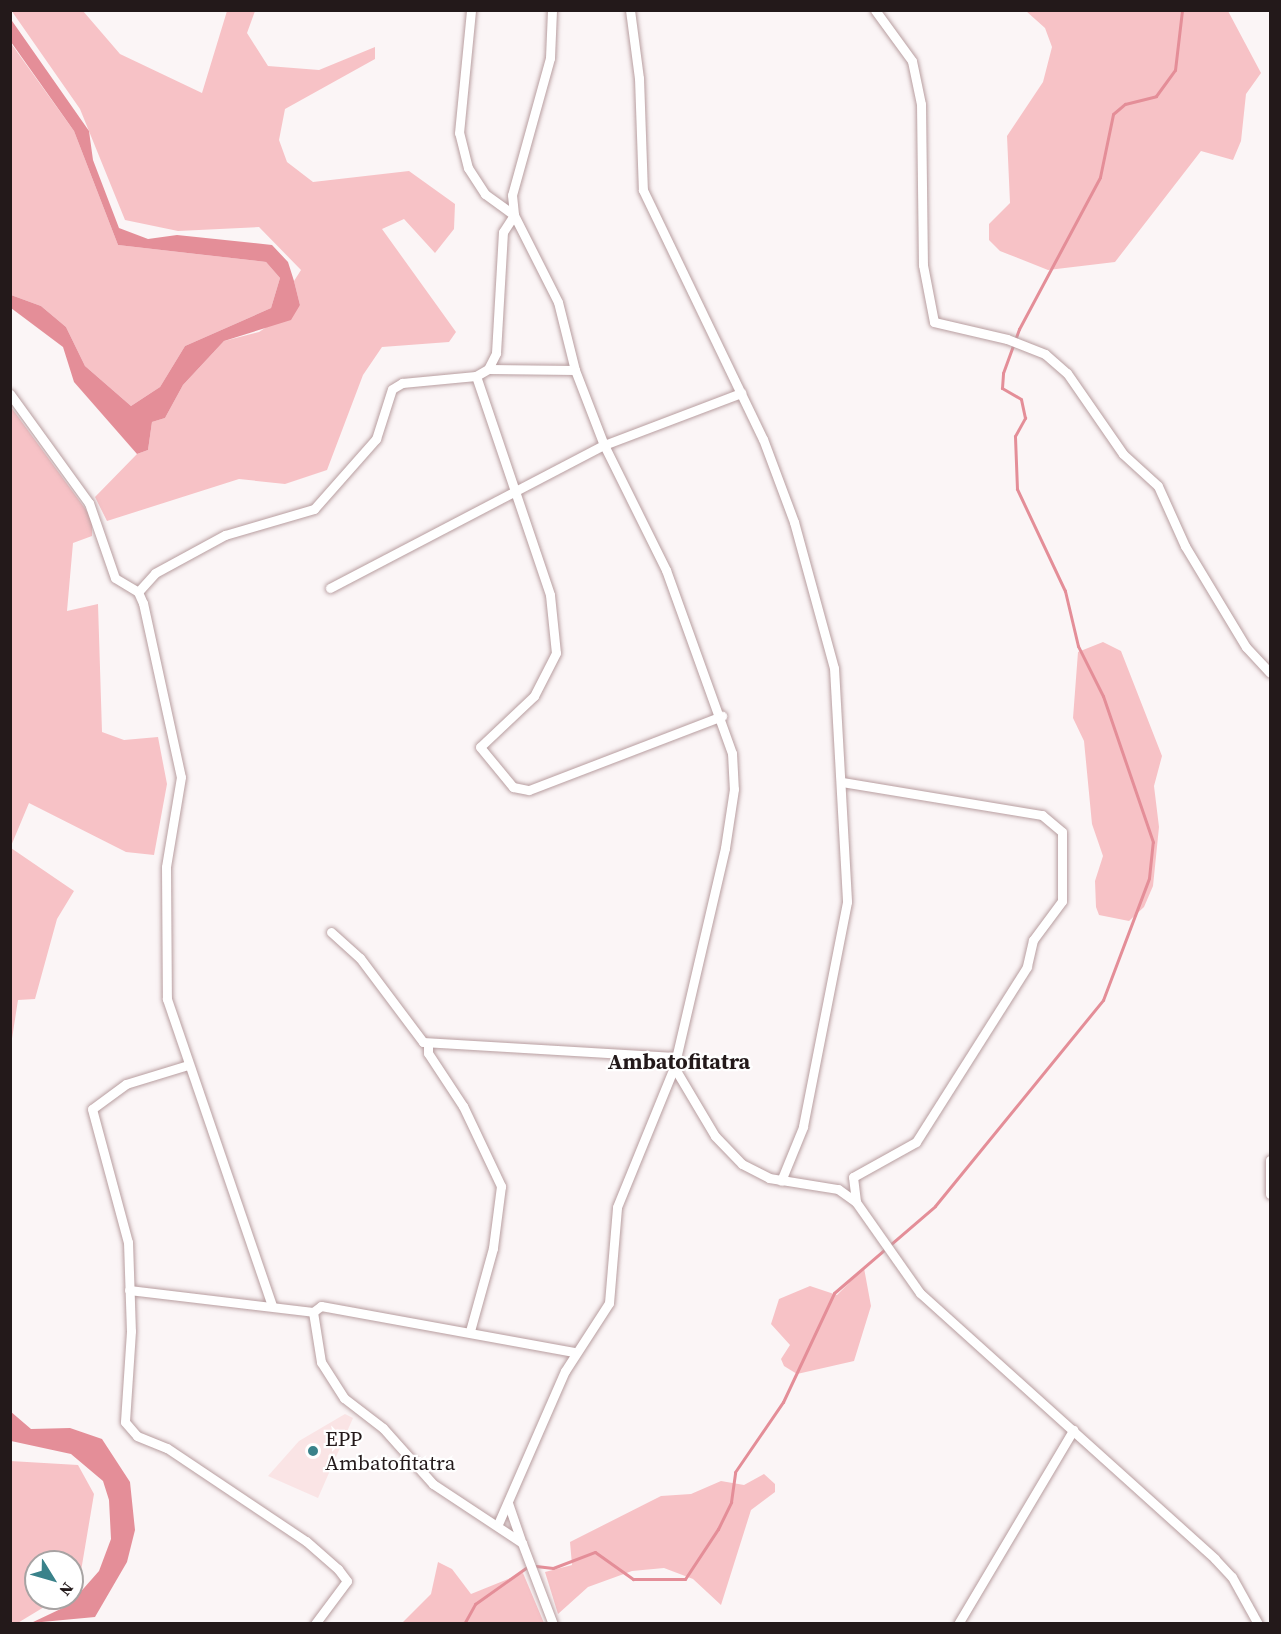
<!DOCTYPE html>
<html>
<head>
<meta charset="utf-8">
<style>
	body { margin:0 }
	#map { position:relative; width:1281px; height:1634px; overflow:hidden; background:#fbf5f6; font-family:"Source Serif 4",serif }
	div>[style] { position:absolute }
	.built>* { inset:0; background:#fae4e5 }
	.green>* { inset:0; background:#f7c2c6 }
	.water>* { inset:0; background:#e48e98 }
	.stream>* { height:3px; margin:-1.5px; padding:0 1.5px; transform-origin:1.5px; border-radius:1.5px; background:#e48e98 }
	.roads { filter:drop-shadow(0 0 2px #b89ea0) drop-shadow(0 0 2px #b89ea0) }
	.street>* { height:9px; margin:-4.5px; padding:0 4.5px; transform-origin:4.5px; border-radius:4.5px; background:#fff }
	.dots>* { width:16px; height:16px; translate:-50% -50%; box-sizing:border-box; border:3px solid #fff; border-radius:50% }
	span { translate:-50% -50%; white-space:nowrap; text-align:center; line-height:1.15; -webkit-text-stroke:4.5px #fff; paint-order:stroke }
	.poi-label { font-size:21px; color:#23191a }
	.left { translate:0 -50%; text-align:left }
	.neighbourhood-label { font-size:22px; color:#23191a; font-weight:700 }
	.frame { position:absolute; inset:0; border:12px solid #23191a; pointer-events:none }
	.north { position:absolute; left:24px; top:1550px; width:60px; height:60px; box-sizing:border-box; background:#fff; border:2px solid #a7a3a3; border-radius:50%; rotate:127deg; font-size:16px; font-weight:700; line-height:24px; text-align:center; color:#23191a }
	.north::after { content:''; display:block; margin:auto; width:21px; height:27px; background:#3a828a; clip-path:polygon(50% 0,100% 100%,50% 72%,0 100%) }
</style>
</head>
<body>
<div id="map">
	<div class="built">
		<i style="clip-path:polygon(345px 1414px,353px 1418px,318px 1498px,268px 1476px,299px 1441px)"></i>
	</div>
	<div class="green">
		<i style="clip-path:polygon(11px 10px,83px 11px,120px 54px,202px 93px,227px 11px,255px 11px,247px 33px,268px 66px,319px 70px,375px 47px,375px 59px,285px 109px,279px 140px,287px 162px,313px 182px,409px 171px,455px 204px,454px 229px,435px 253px,404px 219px,382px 229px,456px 332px,449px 342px,382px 347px,363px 375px,327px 470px,285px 484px,239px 479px,107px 521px,95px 497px,137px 454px,148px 450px,152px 422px,165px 418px,183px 385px,224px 341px,259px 332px,300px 305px,294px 281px,301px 270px,259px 227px,178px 231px,125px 220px,80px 109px)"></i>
		<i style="clip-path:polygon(1026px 11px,1228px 11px,1261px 73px,1246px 94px,1241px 141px,1233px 160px,1201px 151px,1115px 262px,1048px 270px,1000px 251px,989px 240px,989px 224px,1010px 203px,1007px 136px,1043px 82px,1052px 47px,1045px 28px)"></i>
		<i style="clip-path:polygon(10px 42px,74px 131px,118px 245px,266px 262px,280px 278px,271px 308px,185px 346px,160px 387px,131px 406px,85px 366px,66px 327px,41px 306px,11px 295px)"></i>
		<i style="clip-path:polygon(11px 407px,92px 518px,92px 536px,73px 543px,67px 611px,98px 604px,102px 732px,124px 740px,158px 737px,167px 784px,154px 855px,126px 852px,29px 803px,11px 846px)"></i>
		<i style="clip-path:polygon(1103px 642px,1121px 651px,1162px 756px,1154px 786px,1159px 827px,1153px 886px,1144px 907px,1129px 921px,1099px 915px,1096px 907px,1095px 881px,1103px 856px,1092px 824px,1084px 741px,1073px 718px,1078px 652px)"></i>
		<i style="clip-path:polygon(11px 848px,74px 891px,57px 919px,35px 999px,18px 1000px,11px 1045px)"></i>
		<i style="clip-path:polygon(864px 1268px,871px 1306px,854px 1361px,797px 1374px,784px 1366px,781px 1359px,790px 1345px,771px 1324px,779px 1299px,810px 1286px,837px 1295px)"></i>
		<i style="clip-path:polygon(10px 1461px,78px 1465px,94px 1494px,81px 1571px,72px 1582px,72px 1562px,36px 1562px,36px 1598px,59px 1598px,16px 1624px,10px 1623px)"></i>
		<i style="clip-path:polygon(764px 1474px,775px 1484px,775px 1492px,751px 1510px,721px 1605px,693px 1579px,664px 1568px,632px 1571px,588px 1587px,558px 1614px,545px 1572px,572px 1565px,570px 1542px,661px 1496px,691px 1494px,721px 1481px,744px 1485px)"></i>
		<i style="clip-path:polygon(438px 1562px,452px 1569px,471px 1594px,523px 1573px,544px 1623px,402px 1623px,431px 1594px)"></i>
	</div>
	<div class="water">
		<i style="clip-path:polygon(10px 18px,89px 131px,93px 160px,119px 228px,148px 239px,177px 235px,272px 245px,288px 262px,294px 281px,300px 305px,291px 320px,224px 341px,183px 385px,165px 418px,152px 422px,148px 450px,137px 454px,74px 382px,63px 347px,11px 308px,11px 295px,41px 306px,66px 327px,85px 366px,131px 406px,160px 387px,185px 346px,271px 308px,280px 278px,266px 262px,118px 245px,74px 131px,11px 42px)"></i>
		<i style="clip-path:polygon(10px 1411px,31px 1429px,70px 1428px,102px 1439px,130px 1482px,135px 1530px,127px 1562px,95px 1617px,31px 1623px,69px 1605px,99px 1571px,111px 1539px,109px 1500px,103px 1481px,71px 1454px,11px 1441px)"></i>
	</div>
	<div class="stream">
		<i style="left:536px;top:1566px;width:17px;rotate:7deg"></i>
		<i style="left:553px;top:1568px;width:45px;rotate:-20.9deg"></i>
		<i style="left:595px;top:1552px;width:47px;rotate:35.4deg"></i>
		<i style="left:633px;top:1579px;width:52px"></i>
		<i style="left:685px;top:1579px;width:60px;rotate:-56.6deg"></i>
		<i style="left:718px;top:1529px;width:30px;rotate:-64deg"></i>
		<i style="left:731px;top:1502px;width:30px;rotate:-82deg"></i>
		<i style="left:735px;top:1472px;width:85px;rotate:-55.6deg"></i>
		<i style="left:783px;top:1402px;width:120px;rotate:-64.9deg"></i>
		<i style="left:834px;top:1293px;width:133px;rotate:-40.7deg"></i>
		<i style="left:935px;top:1206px;width:266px;rotate:-50.8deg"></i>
		<i style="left:1103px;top:1000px;width:130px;rotate:-69.3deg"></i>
		<i style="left:1149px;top:878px;width:36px;rotate:-84deg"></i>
		<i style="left:1153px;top:842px;width:154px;rotate:-108.9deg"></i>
		<i style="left:1103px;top:696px;width:56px;rotate:-116.6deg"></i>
		<i style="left:1078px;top:646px;width:57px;rotate:-103.3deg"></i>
		<i style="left:1065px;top:591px;width:113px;rotate:-115.2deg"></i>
		<i style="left:1017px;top:489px;width:53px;rotate:-92.2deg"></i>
		<i style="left:1015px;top:436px;width:21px;rotate:-61deg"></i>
		<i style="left:1025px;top:418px;width:19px;rotate:-102deg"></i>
		<i style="left:1021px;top:399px;width:22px;rotate:-150deg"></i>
		<i style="left:1002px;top:388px;width:15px;rotate:-86deg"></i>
		<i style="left:1003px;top:373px;width:47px;rotate:-70deg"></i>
		<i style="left:1019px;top:329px;width:172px;rotate:-61.9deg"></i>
		<i style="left:1100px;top:177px;width:64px;rotate:-78.3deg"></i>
		<i style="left:1113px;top:114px;width:16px;rotate:-40deg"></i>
		<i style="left:1125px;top:104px;width:32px;rotate:-14deg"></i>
		<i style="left:1156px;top:96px;width:32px;rotate:-54deg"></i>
		<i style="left:1175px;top:70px;width:60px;rotate:-83.3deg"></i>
		<i style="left:464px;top:1624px;width:23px;rotate:-61deg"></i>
		<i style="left:475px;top:1604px;width:64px;rotate:-35.4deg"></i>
	</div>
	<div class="roads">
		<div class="street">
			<i style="left:552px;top:10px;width:48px;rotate:92.4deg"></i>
			<i style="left:550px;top:58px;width:142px;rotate:105.5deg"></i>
			<i style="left:512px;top:195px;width:20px;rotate:84deg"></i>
			<i style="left:514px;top:215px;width:97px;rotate:63.2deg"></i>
			<i style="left:558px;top:302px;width:70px;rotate:76deg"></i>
			<i style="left:575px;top:370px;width:80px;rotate:68.9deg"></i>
			<i style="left:604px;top:445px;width:140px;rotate:63.6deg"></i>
			<i style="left:666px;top:570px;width:195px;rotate:70.2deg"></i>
			<i style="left:732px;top:753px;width:36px;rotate:87deg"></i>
			<i style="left:734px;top:789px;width:60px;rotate:98.7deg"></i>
			<i style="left:725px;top:848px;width:225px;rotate:103.1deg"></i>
			<i style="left:674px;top:1067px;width:80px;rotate:59.3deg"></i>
			<i style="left:715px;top:1136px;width:39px;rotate:46deg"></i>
			<i style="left:742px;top:1164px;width:30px;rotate:27deg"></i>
			<i style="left:769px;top:1178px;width:70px;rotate:9.1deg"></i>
			<i style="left:838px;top:1189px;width:22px;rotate:36deg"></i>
			<i style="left:856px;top:1202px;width:111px;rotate:54.9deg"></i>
			<i style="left:920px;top:1293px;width:397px;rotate:42deg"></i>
			<i style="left:1215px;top:1559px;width:25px;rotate:47deg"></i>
			<i style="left:1232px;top:1577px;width:54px;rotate:61deg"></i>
			<i style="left:630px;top:10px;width:69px;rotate:82.5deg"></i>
			<i style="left:639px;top:78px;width:112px;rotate:88deg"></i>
			<i style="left:643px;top:190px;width:276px;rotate:64.3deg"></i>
			<i style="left:763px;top:439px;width:89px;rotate:69.5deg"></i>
			<i style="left:794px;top:522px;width:151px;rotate:74.7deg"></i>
			<i style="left:834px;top:668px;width:234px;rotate:86.8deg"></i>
			<i style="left:847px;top:902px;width:229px;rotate:101.1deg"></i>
			<i style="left:803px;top:1127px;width:58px;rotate:112.2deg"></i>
			<i style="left:875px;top:10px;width:63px;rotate:54deg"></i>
			<i style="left:912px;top:61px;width:44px;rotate:78.2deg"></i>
			<i style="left:921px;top:104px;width:161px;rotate:89.3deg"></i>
			<i style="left:923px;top:265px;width:58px;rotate:79.1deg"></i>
			<i style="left:934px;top:322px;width:75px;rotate:13.1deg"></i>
			<i style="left:1007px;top:339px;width:41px;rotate:21.5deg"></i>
			<i style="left:1045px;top:354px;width:29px;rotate:41deg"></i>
			<i style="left:1067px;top:373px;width:98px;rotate:55.3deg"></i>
			<i style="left:1123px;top:454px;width:47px;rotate:42.4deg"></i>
			<i style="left:1158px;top:486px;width:66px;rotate:65.8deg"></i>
			<i style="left:1185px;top:546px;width:118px;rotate:58.9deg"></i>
			<i style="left:1246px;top:647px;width:35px;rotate:47deg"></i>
			<i style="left:488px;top:369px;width:87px;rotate:0.7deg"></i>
			<i style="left:476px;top:376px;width:231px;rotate:71.3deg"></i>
			<i style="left:550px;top:595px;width:58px;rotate:84.1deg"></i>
			<i style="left:556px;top:653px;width:48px;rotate:117.1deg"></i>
			<i style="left:534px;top:696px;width:74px;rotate:136.6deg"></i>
			<i style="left:480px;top:747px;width:52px;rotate:50.5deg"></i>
			<i style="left:513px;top:787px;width:16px;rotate:11deg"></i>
			<i style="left:529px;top:790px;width:207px;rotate:-21deg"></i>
			<i style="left:10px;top:394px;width:135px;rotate:54.1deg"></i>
			<i style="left:89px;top:503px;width:79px;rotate:70.9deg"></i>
			<i style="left:115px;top:578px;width:27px;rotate:31deg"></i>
			<i style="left:138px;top:592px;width:12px;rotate:66deg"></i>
			<i style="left:143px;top:603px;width:178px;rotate:77.7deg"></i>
			<i style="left:181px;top:777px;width:91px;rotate:99.5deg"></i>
			<i style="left:166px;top:867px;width:132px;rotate:89.6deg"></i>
			<i style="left:167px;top:999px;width:324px;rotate:71.1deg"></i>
			<i style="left:330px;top:588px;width:309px;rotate:-27.6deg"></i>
			<i style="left:604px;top:445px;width:147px;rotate:-20.8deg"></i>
			<i style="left:138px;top:592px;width:25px;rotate:-48deg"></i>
			<i style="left:155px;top:573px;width:80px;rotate:-28.5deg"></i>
			<i style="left:225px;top:535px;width:93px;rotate:-16.3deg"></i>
			<i style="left:314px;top:509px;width:94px;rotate:-48.5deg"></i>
			<i style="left:376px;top:439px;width:52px;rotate:-72.3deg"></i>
			<i style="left:392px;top:389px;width:12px;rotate:-31deg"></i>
			<i style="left:402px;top:383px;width:74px;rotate:-5.4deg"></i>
			<i style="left:476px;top:376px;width:14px;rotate:-30deg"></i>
			<i style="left:488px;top:369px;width:18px;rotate:-63deg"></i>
			<i style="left:496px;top:353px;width:121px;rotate:-86.7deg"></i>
			<i style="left:503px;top:232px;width:20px;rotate:-57deg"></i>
			<i style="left:514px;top:215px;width:36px;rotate:-144deg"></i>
			<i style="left:485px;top:194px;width:31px;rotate:-123deg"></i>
			<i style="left:468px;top:168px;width:36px;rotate:-104deg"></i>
			<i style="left:459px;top:133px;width:124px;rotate:-84.4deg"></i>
			<i style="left:842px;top:782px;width:203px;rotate:9.4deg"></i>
			<i style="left:1042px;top:815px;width:26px;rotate:40deg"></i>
			<i style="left:1062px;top:832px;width:69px;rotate:90deg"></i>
			<i style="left:1062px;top:901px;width:49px;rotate:126.6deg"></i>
			<i style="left:1033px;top:940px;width:28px;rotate:103deg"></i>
			<i style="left:1027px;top:967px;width:207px;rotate:122.4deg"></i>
			<i style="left:916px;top:1142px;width:72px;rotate:150.9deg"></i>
			<i style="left:853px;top:1177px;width:25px;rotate:83deg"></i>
			<i style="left:331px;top:932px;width:39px;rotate:42deg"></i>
			<i style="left:360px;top:958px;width:105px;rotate:53.1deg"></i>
			<i style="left:423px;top:1042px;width:252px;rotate:3.4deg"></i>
			<i style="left:428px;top:1043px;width:10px;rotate:90deg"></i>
			<i style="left:428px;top:1053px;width:64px;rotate:56.6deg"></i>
			<i style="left:463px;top:1106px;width:89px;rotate:64.6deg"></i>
			<i style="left:501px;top:1186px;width:63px;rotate:97.4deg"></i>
			<i style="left:493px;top:1248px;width:86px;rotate:105.5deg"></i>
			<i style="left:188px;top:1065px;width:65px;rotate:163deg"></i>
			<i style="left:126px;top:1084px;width:42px;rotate:143.7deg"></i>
			<i style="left:92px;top:1109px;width:138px;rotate:74.9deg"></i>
			<i style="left:128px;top:1242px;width:89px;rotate:88.1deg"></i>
			<i style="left:131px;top:1331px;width:91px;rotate:93.8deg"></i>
			<i style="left:125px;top:1422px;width:18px;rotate:49deg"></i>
			<i style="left:137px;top:1436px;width:32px;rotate:22deg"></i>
			<i style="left:167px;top:1448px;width:167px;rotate:33.8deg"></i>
			<i style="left:306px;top:1541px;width:43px;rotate:41.2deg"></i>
			<i style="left:338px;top:1569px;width:15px;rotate:53deg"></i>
			<i style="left:347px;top:1581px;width:54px;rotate:126.7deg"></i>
			<i style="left:1270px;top:1160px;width:34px;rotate:90deg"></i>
			<i style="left:129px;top:1290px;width:185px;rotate:6.8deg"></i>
			<i style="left:313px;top:1312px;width:51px;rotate:80.9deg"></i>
			<i style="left:321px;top:1362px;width:43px;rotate:57.4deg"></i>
			<i style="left:344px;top:1398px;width:49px;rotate:37.6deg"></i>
			<i style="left:383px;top:1428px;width:75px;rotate:48.2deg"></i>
			<i style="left:433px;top:1484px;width:107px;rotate:33.5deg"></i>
			<i style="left:522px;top:1543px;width:87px;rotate:69.1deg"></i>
			<i style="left:313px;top:1312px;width:10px;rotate:-37deg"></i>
			<i style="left:321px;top:1306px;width:257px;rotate:10.3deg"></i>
			<i style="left:508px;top:1503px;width:39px;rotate:71deg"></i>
			<i style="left:498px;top:1524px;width:167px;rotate:-66.4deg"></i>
			<i style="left:565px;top:1371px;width:81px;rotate:-57.1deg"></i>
			<i style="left:609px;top:1303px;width:96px;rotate:-85.2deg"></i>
			<i style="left:617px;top:1207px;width:151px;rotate:-67.8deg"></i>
			<i style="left:958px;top:1624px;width:226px;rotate:-59.3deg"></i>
		</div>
	</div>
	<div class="dots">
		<i style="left:313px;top:1451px;background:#3a828a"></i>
	</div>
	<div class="poi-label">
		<span class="left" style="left:325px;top:1451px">EPP<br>Ambatofitatra</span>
	</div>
	<div class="neighbourhood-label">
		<span style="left:679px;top:1062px">Ambatofitatra</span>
	</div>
	<div class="frame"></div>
	<div class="north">N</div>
</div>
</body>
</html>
